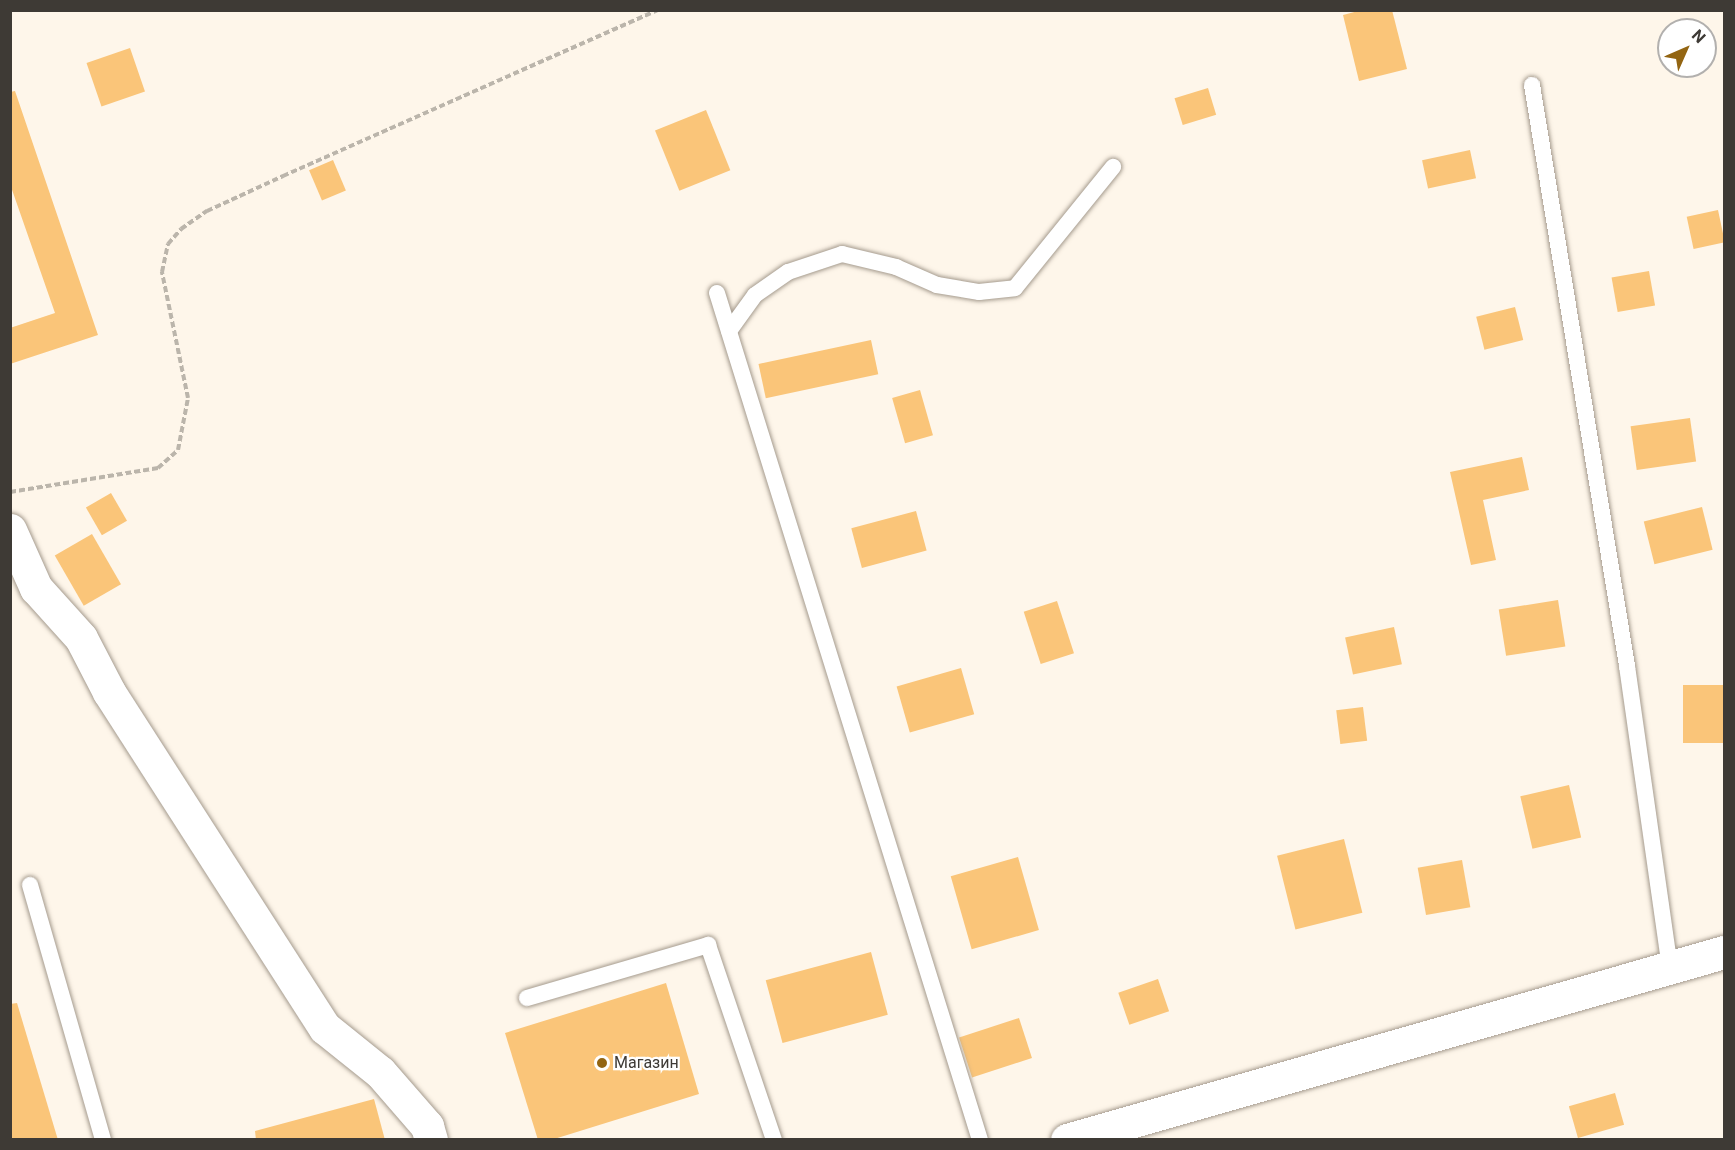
<!DOCTYPE html>
<html>
<head>
<meta charset="utf-8">
<style>
	body { margin:0 }
	#map { position:relative; width:1735px; height:1150px; overflow:hidden; background:#fef6ea; font-family:Roboto,sans-serif }
	div>[style] { position:absolute }
	.building>* { inset:0; background:#fac579; transform-origin:0 0 }
	.path>* { height:4px; margin-top:-2px; transform-origin:0; background:repeating-linear-gradient(90deg,#bbb5ab 0 6px,transparent 0 9px) }
	.roads { filter:drop-shadow(0 0 2px #a59b8e) drop-shadow(0 0 2px #a59b8e) }
	.lane>* { height:16px; margin:-8px; padding:0 8px; transform-origin:8px; border-radius:8px; background:#fff }
	.street>* { height:33px; margin:-16.5px; padding:0 16.5px; transform-origin:16.5px; border-radius:16.5px; background:#fff }
	.dots>* { width:16px; height:16px; translate:-50% -50%; box-sizing:border-box; border:3px solid #fff; border-radius:50% }
	span { translate:-50% -50%; white-space:nowrap; text-align:center; line-height:1.15; -webkit-text-stroke:4.5px #fff; paint-order:stroke }
	.poi-label { font-size:16px; color:#3e3a35 }
	.left { translate:0 -50%; text-align:left }
	.frame { position:absolute; inset:0; border:12px solid #3e3a35; pointer-events:none }
	.north { position:absolute; left:1657px; top:18px; width:60px; height:60px; box-sizing:border-box; background:#fff; border:2px solid #b2b0ae; border-radius:50%; rotate:45deg; font-size:16px; font-weight:700; line-height:24px; text-align:center; color:#3e3a35 }
	.north::after { content:''; display:block; margin:auto; width:21px; height:27px; background:#936512; clip-path:polygon(50% 0,100% 100%,50% 72%,0 100%) }
</style>
</head>
<body>
<div id="map">
	<div class="building">
		<i style="clip-path:polygon(1362px 10px,1392px 10px,1407px 69px,1359px 81px,1343px 15px)"></i>
		<i style="left:130px;top:48px;width:46px;height:46px;rotate:71deg"></i>
		<i style="left:1208px;top:88px;width:28px;height:35px;rotate:73deg"></i>
		<i style="clip-path:polygon(15px 91px,98px 335px,10px 364px,10px 328px,55px 313px,10px 184px,10px 92px)"></i>
		<i style="left:706px;top:110px;width:65px;height:55px;rotate:68deg"></i>
		<i style="left:1470px;top:150px;width:29px;height:49px;rotate:78deg"></i>
		<i style="left:333px;top:160px;width:33px;height:26px;rotate:67deg"></i>
		<i style="left:1718px;top:210px;width:33px;height:32px;rotate:78deg"></i>
		<i style="left:1649px;top:271px;width:35px;height:38px;rotate:80deg"></i>
		<i style="left:1515px;top:307px;width:34px;height:40px;rotate:76deg"></i>
		<i style="left:871px;top:340px;width:35px;height:115px;rotate:78deg"></i>
		<i style="left:920px;top:390px;width:47px;height:29px;rotate:74deg"></i>
		<i style="left:1690px;top:418px;width:44px;height:60px;rotate:82deg"></i>
		<i style="clip-path:polygon(1522px 457px,1529px 490px,1483px 500px,1496px 560px,1471px 565px,1450px 472px)"></i>
		<i style="left:111px;top:493px;width:32px;height:29px;rotate:60deg"></i>
		<i style="left:1702px;top:507px;width:44px;height:60px;rotate:76deg"></i>
		<i style="left:916px;top:511px;width:41px;height:67px;rotate:75deg"></i>
		<i style="left:92px;top:534px;width:58px;height:43px;rotate:60deg"></i>
		<i style="left:1558px;top:600px;width:47px;height:60px;rotate:81deg"></i>
		<i style="left:1057px;top:601px;width:55px;height:35px;rotate:72deg"></i>
		<i style="left:1394px;top:627px;width:38px;height:50px;rotate:78deg"></i>
		<i style="left:961px;top:668px;width:48px;height:67px;rotate:74deg"></i>
		<i style="left:1725px;top:685px;width:58px;height:42px;rotate:90deg"></i>
		<i style="left:1363px;top:707px;width:34px;height:27px;rotate:83deg"></i>
		<i style="left:1569px;top:785px;width:54px;height:50px;rotate:77deg"></i>
		<i style="left:1344px;top:839px;width:76px;height:69px;rotate:76deg"></i>
		<i style="left:1018px;top:857px;width:76px;height:70px;rotate:74deg"></i>
		<i style="left:1462px;top:860px;width:48px;height:45px;rotate:80deg"></i>
		<i style="left:871px;top:952px;width:65px;height:109px;rotate:75deg"></i>
		<i style="left:1158px;top:979px;width:34px;height:42px;rotate:71deg"></i>
		<i style="clip-path:polygon(666px 983px,699px 1094px,551px 1140px,538px 1140px,505px 1033px)"></i>
		<i style="clip-path:polygon(17px 1003px,58px 1140px,10px 1140px,10px 1004px)"></i>
		<i style="left:1019px;top:1018px;width:42px;height:63px;rotate:72deg"></i>
		<i style="left:1615px;top:1093px;width:33px;height:48px;rotate:74deg"></i>
		<i style="clip-path:polygon(374px 1099px,385px 1140px,256px 1140px,255px 1131px)"></i>
	</div>
	<div class="path">
		<i style="left:10px;top:492px;width:150px;rotate:-9.2deg"></i>
		<i style="left:158px;top:468px;width:27px;rotate:-42deg"></i>
		<i style="left:178px;top:450px;width:53px;rotate:-79.1deg"></i>
		<i style="left:188px;top:398px;width:129px;rotate:-101.7deg"></i>
		<i style="left:162px;top:272px;width:29px;rotate:-78deg"></i>
		<i style="left:168px;top:244px;width:20px;rotate:-49deg"></i>
		<i style="left:181px;top:229px;width:32px;rotate:-35deg"></i>
		<i style="left:207px;top:211px;width:84px;rotate:-24.7deg"></i>
		<i style="left:283px;top:176px;width:409px;rotate:-23.9deg"></i>
	</div>
	<div class="roads">
		<div class="lane">
			<i style="left:1532px;top:85px;width:589px;rotate:80.71deg"></i>
			<i style="left:1627px;top:666px;width:304px;rotate:81.9deg"></i>
			<i style="left:717px;top:293px;width:887px;rotate:72.75deg"></i>
			<i style="left:729px;top:331px;width:44px;rotate:-54.2deg"></i>
			<i style="left:755px;top:295px;width:40px;rotate:-34.9deg"></i>
			<i style="left:788px;top:272px;width:57px;rotate:-18.4deg"></i>
			<i style="left:842px;top:254px;width:56px;rotate:13.5deg"></i>
			<i style="left:896px;top:267px;width:45px;rotate:23.7deg"></i>
			<i style="left:937px;top:285px;width:43px;rotate:9.5deg"></i>
			<i style="left:979px;top:292px;width:36px;rotate:-6deg"></i>
			<i style="left:1015px;top:288px;width:156px;rotate:-51deg"></i>
			<i style="left:30px;top:885px;width:265px;rotate:74deg"></i>
			<i style="left:527px;top:998px;width:189px;rotate:-16.3deg"></i>
			<i style="left:708px;top:945px;width:206px;rotate:71.3deg"></i>
		</div>
		<div class="street">
			<i style="left:10px;top:530px;width:64px;rotate:65.9deg"></i>
			<i style="left:36px;top:588px;width:67px;rotate:48deg"></i>
			<i style="left:81px;top:638px;width:61px;rotate:62.6deg"></i>
			<i style="left:109px;top:692px;width:399px;rotate:57.3deg"></i>
			<i style="left:325px;top:1028px;width:70px;rotate:38.7deg"></i>
			<i style="left:380px;top:1072px;width:72px;rotate:49deg"></i>
			<i style="left:427px;top:1126px;width:15px;rotate:74deg"></i>
			<i style="left:1067px;top:1140px;width:683px;rotate:-15.97deg"></i>
		</div>
	</div>
	<div class="dots">
		<i style="left:602px;top:1063px;background:#936512"></i>
	</div>
	<div class="poi-label">
		<span class="left" style="left:614px;top:1063px">Магазин</span>
	</div>
	<div class="frame"></div>
	<div class="north">N</div>
</div>
</body>
</html>
